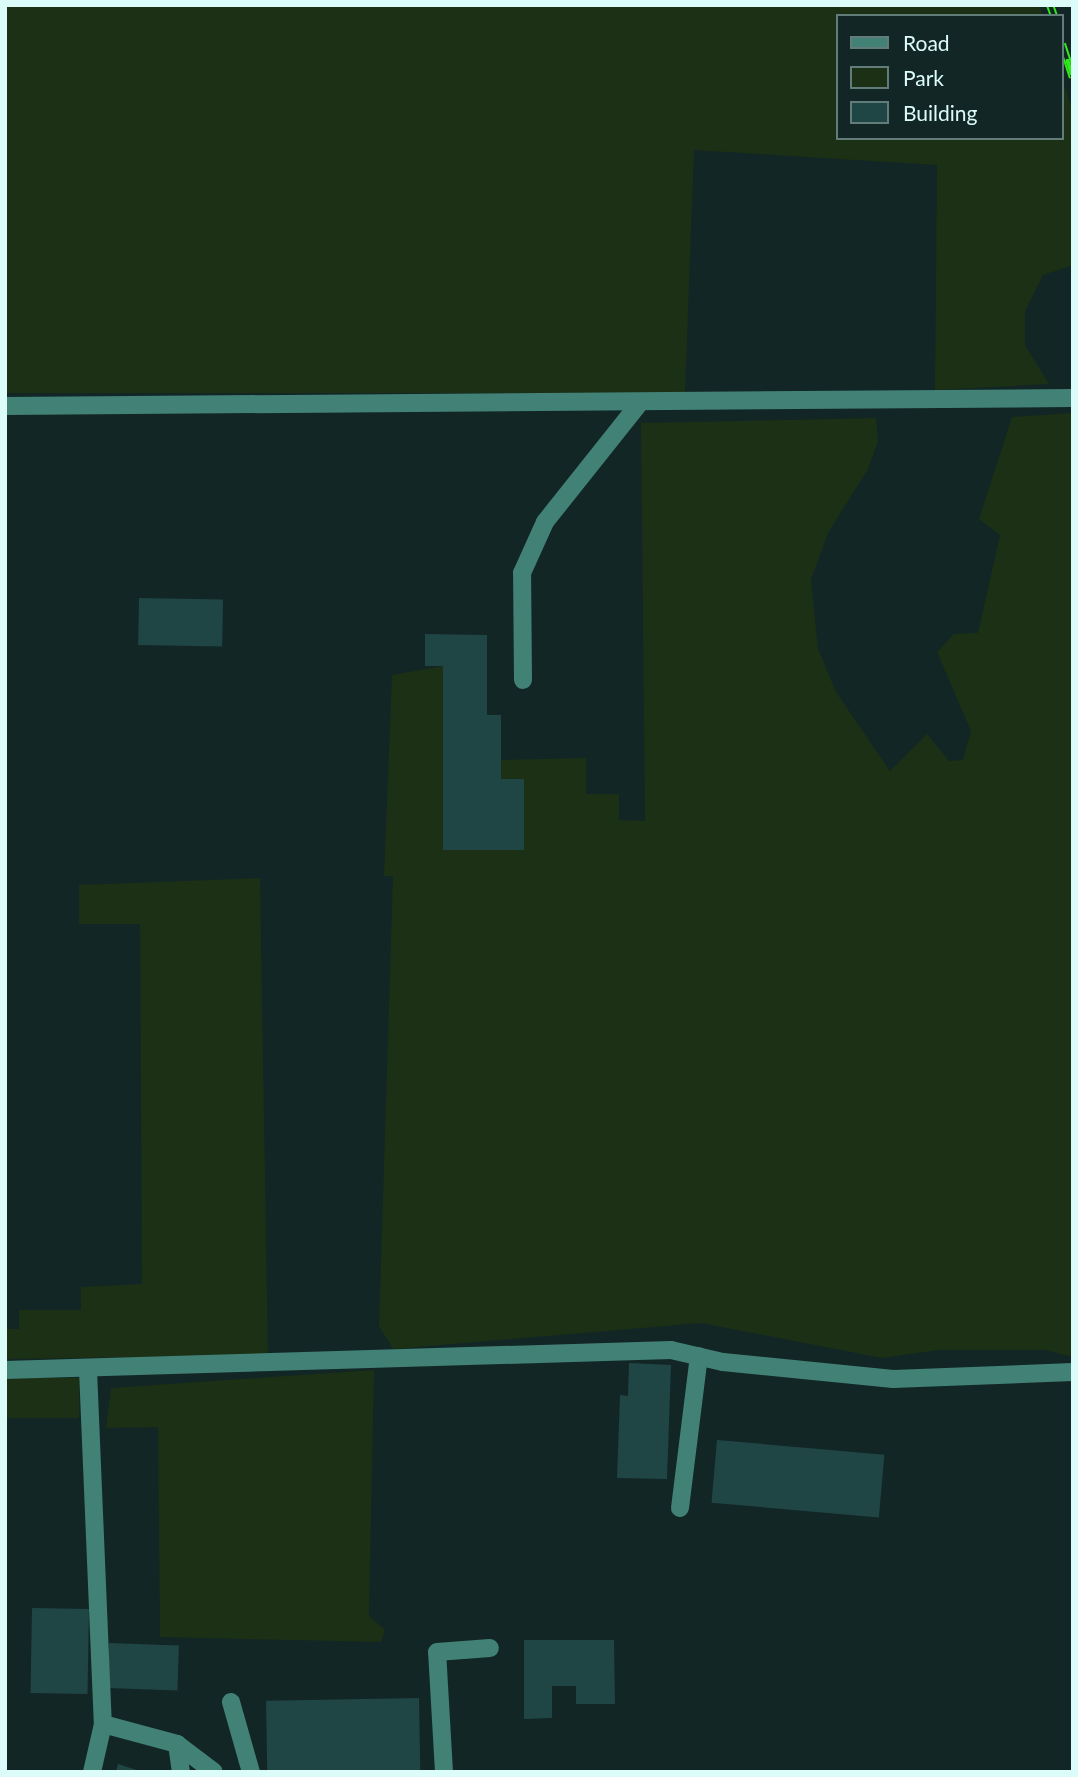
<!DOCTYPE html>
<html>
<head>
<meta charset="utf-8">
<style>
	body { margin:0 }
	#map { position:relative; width:1078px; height:1777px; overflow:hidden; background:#122625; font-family:Lato,sans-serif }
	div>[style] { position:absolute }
	.green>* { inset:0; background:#1c3016; transform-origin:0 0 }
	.building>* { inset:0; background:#204545; transform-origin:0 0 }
	.minor>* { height:18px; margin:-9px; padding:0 9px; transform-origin:9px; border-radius:9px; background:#428176 }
	.rail>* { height:8px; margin-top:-4px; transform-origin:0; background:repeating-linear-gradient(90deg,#122625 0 16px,#30e919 0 32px); box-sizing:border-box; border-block:2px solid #30e919 }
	span { translate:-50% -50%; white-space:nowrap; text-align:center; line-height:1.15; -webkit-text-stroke:6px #122625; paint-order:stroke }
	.frame { position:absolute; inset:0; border:7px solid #dbfcf8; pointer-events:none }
	.legend { position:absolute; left:836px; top:14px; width:228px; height:126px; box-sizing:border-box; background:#122625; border:2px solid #627c79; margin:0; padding:9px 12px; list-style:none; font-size:21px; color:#dbfcf8 }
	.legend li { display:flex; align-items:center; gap:14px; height:35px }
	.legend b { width:35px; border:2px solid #627c79 }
</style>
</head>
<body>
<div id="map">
	<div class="green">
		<i style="clip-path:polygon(5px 5px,1039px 5px,1043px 16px,838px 16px,838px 138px,1062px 138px,1062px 78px,1073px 113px,1073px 265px,1043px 275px,1025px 311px,1025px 345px,1049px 384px,935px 390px,937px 165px,694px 150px,685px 393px,5px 393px)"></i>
		<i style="clip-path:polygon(1073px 413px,1073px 1357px,1046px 1350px,938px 1350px,882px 1358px,701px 1323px,393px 1349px,379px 1326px,393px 876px,384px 876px,392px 675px,443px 666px,443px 850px,523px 850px,524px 779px,501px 779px,501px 760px,586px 758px,586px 794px,619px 794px,619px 820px,645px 821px,641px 423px,876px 418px,878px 441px,868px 469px,828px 533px,811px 580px,818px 649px,836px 692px,890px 771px,927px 734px,949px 761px,963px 760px,971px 731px,937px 652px,954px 634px,978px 633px,1000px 535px,979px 519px,1012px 417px)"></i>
		<i style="clip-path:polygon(260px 878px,268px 1355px,5px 1359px,5px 1329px,19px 1329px,19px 1310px,81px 1310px,81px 1287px,142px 1284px,140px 924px,79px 924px,79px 885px)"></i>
		<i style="clip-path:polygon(374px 1370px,369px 1616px,385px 1630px,381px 1642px,160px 1637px,158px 1427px,106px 1428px,111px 1388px)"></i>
		<i style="left:5px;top:1378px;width:74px;height:40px"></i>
	</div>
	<div class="building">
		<i style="left:139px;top:598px;width:84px;height:47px;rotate:1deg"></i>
		<i style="clip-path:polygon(425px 634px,487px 635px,487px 715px,501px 715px,501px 779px,524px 779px,524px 850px,443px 850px,443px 666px,425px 666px)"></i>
		<i style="clip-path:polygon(629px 1363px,671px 1365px,667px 1479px,617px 1478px,620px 1395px,628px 1396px)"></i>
		<i style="left:717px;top:1440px;width:168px;height:63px;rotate:5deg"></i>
		<i style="left:32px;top:1608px;width:57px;height:85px;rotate:1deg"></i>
		<i style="clip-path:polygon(524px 1640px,614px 1640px,615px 1704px,576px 1704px,576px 1686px,552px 1686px,552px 1718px,524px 1719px)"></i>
		<i style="left:109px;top:1643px;width:70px;height:45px;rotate:2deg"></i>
		<i style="left:419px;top:1698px;width:74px;height:153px;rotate:89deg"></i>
		<i style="clip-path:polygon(118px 1764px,140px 1771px,140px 1772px,116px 1772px)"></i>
	</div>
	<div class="minor">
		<i style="left:5px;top:406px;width:1068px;rotate:-0.43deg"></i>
		<i style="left:523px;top:680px;width:107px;rotate:-90.5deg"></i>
		<i style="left:522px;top:573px;width:56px;rotate:-65.7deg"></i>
		<i style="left:545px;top:522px;width:149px;rotate:-51.5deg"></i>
		<i style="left:5px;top:1370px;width:666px;rotate:-1.72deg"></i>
		<i style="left:671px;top:1350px;width:53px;rotate:13deg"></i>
		<i style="left:723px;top:1362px;width:171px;rotate:5.7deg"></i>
		<i style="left:893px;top:1379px;width:180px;rotate:-2.2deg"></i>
		<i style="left:88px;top:1370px;width:354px;rotate:87.6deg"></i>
		<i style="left:103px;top:1724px;width:49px;rotate:102.9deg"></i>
		<i style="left:680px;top:1508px;width:153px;rotate:-82.9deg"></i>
		<i style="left:231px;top:1702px;width:73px;rotate:74.1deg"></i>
		<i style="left:103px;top:1724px;width:77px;rotate:15.1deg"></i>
		<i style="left:177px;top:1744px;width:46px;rotate:37.1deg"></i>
		<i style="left:177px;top:1744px;width:28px;rotate:82deg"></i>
		<i style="left:444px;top:1772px;width:120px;rotate:-93.3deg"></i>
		<i style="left:437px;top:1652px;width:53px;rotate:-4.3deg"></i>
	</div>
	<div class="rail">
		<i style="left:1050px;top:5px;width:12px;rotate:70deg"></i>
		<i style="left:1062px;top:44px;width:35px;rotate:72deg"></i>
	</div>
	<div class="frame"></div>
	<ul class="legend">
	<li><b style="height:9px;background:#428176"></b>Road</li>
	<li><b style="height:19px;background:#1c3016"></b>Park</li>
	<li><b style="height:19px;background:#204545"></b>Building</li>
	</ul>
</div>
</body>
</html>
